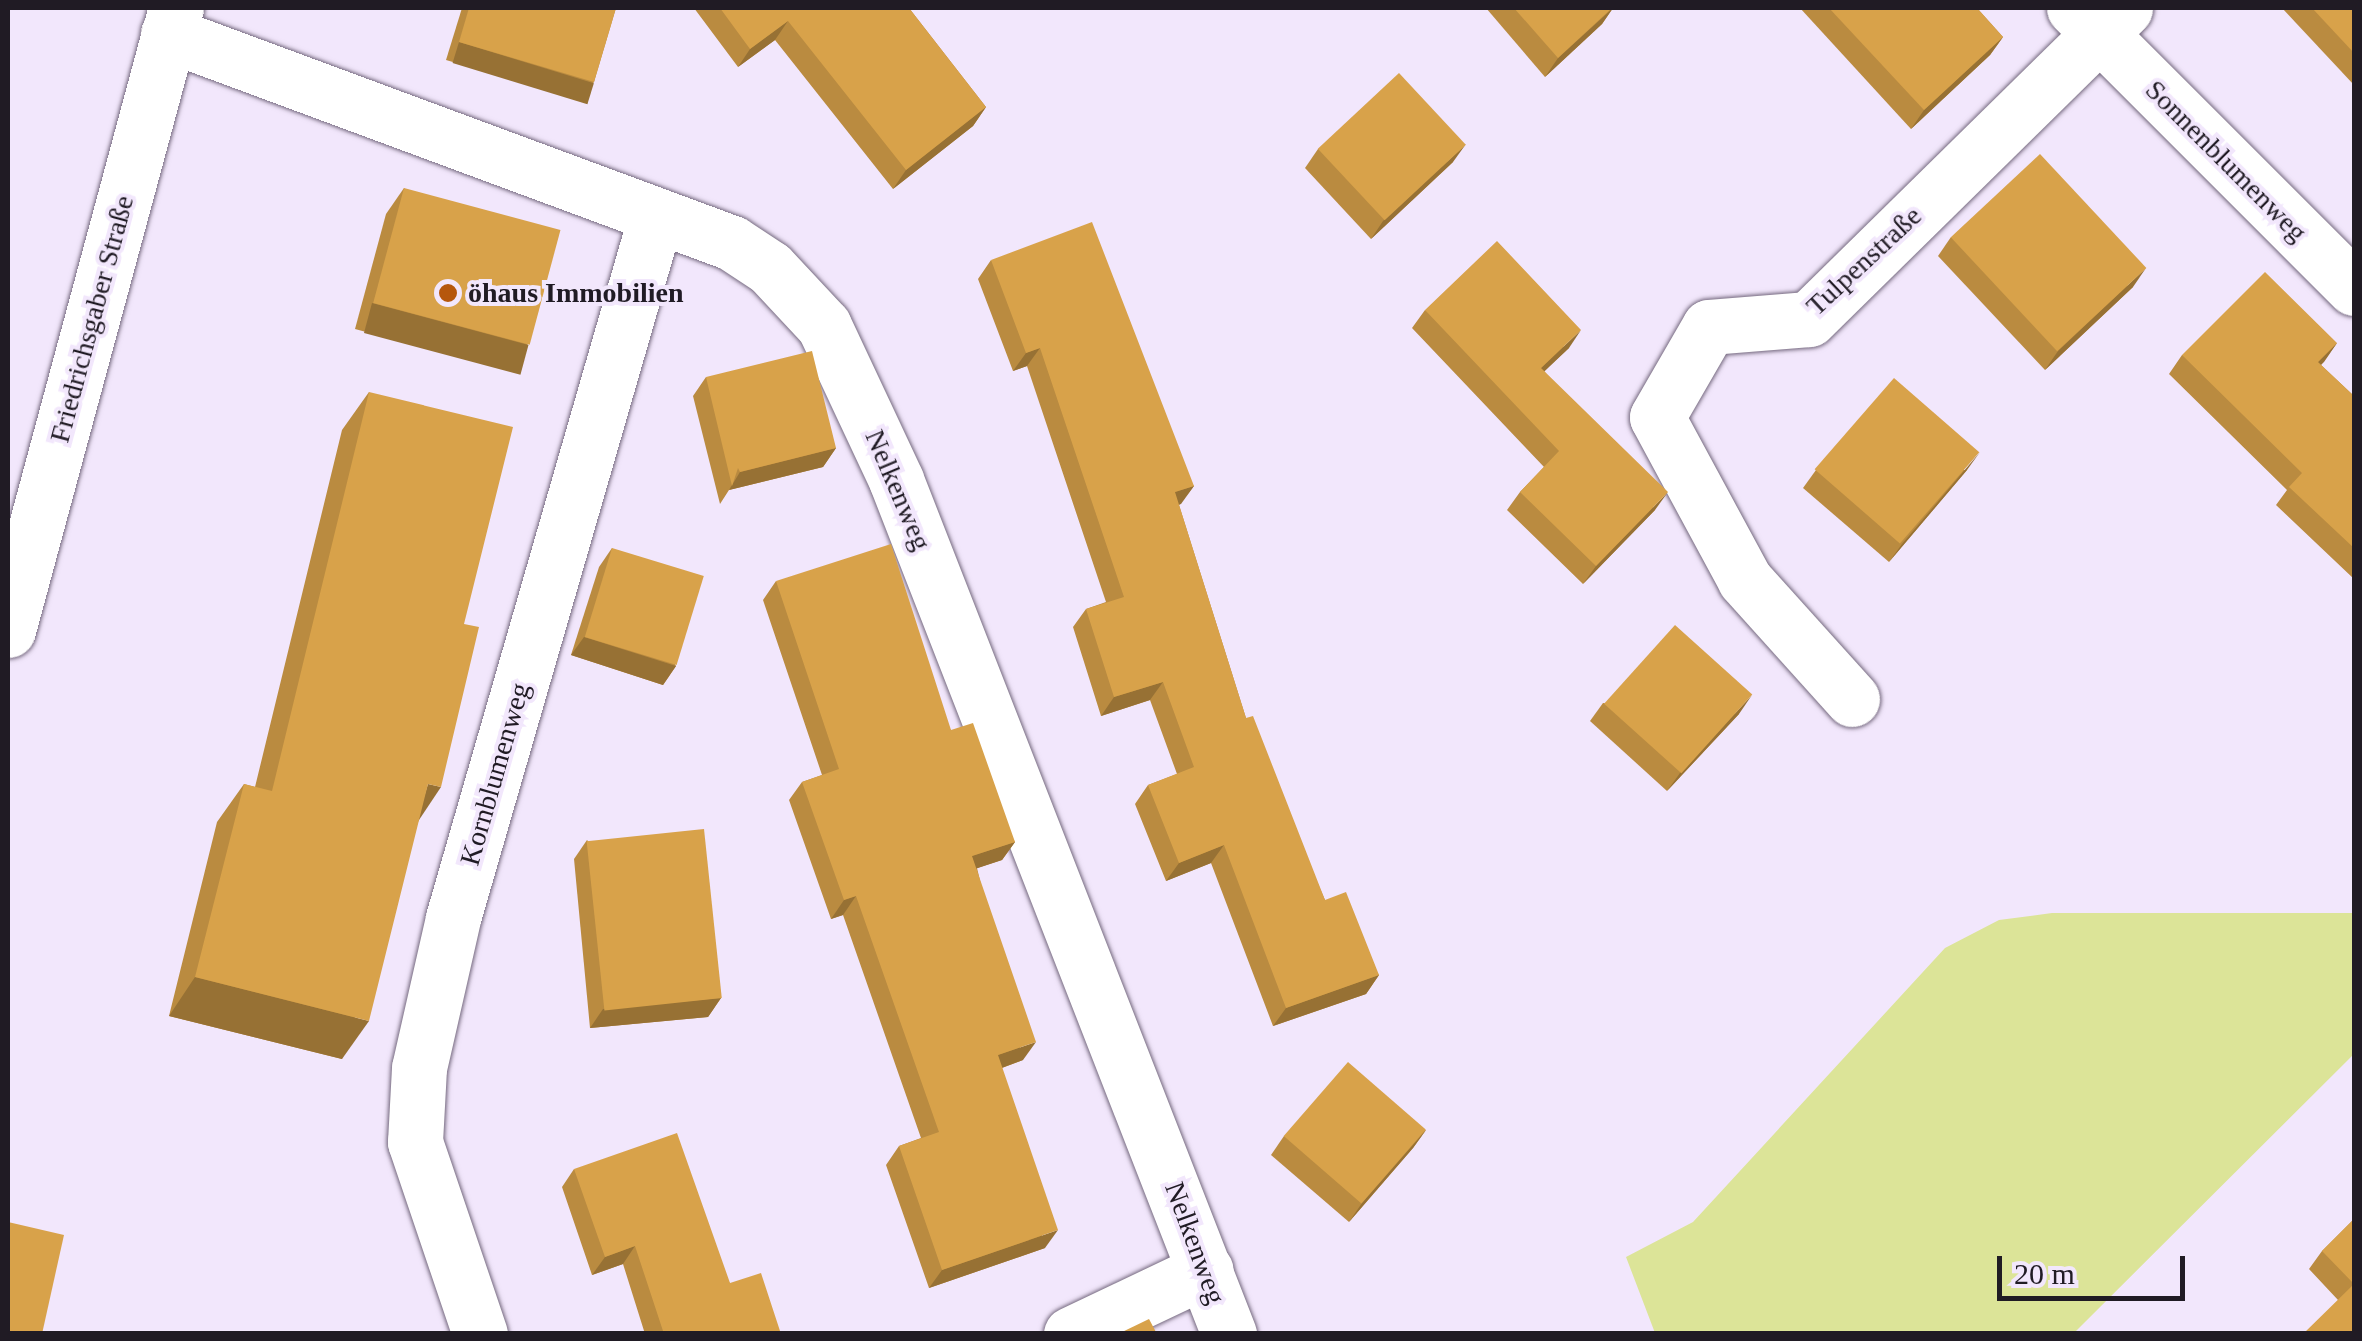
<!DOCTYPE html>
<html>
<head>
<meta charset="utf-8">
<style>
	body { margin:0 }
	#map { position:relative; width:2362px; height:1341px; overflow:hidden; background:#f2e7fc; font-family:"Times New Roman",serif }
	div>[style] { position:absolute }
	.green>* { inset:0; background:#dce498 }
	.roads { filter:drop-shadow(0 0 2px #75697f) drop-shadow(0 0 2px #75697f) }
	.minor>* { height:55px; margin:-27.5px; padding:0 27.5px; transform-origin:27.5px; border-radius:27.5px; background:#fff }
	.secondary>* { height:55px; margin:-27.5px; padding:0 27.5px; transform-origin:27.5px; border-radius:27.5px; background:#fff }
	.wall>* { inset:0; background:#ba8b40 }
	.shaded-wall>* { inset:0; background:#977134; transform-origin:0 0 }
	.building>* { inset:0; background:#d8a24a; transform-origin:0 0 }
	.dots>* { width:28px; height:28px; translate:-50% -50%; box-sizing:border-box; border:5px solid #f2e7fc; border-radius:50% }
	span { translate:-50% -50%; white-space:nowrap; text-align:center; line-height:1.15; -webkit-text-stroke:8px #f2e7fc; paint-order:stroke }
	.street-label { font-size:28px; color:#201b24 }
	.poi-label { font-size:28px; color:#201b24; font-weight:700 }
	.left { translate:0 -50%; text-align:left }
	.frame { position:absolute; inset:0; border:10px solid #201b24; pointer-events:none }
	.scale { position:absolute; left:1997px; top:1256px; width:188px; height:45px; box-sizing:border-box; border:5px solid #201b24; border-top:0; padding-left:12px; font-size:30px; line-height:35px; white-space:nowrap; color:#201b24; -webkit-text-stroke:8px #f2e7fc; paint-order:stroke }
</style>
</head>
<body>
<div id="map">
	<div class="green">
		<i style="clip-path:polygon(2052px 913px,2354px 913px,2354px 1054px,2074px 1333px,1655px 1333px,1626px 1257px,1693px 1222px,1945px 948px,1999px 920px)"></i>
	</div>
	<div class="roads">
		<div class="minor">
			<i style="left:2074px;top:8px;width:396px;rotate:45deg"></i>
			<i style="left:168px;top:34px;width:601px;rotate:20.33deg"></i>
			<i style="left:732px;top:243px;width:45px;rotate:33.3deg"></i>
			<i style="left:770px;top:268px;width:79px;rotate:47deg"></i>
			<i style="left:824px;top:326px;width:170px;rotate:64.9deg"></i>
			<i style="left:896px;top:480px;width:917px;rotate:68.7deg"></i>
			<i style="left:1852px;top:699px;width:160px;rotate:-132deg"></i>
			<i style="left:1745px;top:580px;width:185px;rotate:-118.4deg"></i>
			<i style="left:1657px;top:417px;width:104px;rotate:-60deg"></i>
			<i style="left:1709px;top:327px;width:100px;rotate:-4.6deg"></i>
			<i style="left:1809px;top:319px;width:443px;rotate:-44.5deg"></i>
			<i style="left:480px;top:1334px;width:203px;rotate:-108.7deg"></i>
			<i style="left:415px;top:1142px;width:74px;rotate:-86.9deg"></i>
			<i style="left:419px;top:1068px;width:154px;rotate:-77.2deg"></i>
			<i style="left:453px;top:918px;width:731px;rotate:-73.87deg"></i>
			<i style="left:1071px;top:1334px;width:149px;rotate:-25.4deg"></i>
		</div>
		<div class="secondary">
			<i style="left:8px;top:630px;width:644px;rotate:-74.89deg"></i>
		</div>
	</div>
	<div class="wall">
		<i style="clip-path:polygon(462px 8px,616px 8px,594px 82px,582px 100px,446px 60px)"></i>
		<i style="clip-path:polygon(694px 8px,909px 8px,986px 107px,973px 126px,893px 189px,775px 40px,738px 67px)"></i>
		<i style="clip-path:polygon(1486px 8px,1613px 8px,1602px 24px,1545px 77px)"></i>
		<i style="clip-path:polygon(1800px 8px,1977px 8px,2003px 37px,1990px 55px,1911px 129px)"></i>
		<i style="clip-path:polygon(2282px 8px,2354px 8px,2354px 85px)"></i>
		<i style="clip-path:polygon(1318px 149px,1453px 162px,1371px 239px,1305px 168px)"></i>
		<i style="clip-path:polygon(404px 188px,528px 345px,510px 371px,355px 329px,386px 214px)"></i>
		<i style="clip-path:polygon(1951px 237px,2133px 287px,2045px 370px,1938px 256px)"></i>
		<i style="clip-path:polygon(991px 260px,1194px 486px,1179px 505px,1246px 718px,1325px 900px,1379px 975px,1366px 994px,1273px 1026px,1211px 863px,1166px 881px,1135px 804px,1148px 785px,1177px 774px,1150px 700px,1101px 716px,1073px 627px,1086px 609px,1106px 602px,1027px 366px,1013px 371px,978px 279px)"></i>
		<i style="clip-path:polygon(1425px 310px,1569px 348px,1544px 371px,1655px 510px,1583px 584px,1507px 510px,1520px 492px,1544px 467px,1412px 328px)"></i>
		<i style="clip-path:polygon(2337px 343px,2321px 365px,2354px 396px,2354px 579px,2276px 505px,2287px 490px,2169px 374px,2182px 355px)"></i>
		<i style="clip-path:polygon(706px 377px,836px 448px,823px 467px,729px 490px,720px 504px,693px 396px)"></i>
		<i style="clip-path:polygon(369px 392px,464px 624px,419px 819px,342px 1059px,169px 1016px,217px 822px,244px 784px,255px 787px,342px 430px)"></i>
		<i style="clip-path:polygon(1816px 470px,1967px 470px,1889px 562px,1803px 488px)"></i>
		<i style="clip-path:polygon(612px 548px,676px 666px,663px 685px,571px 655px,599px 567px)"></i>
		<i style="clip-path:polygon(776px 581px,951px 730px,1015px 842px,1002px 860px,977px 868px,1023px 1060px,1002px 1068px,1045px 1248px,929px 1288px,886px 1165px,899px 1146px,921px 1138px,843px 915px,831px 919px,789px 800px,802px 782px,822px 775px,763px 600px)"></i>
		<i style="clip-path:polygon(1603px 703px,1739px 714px,1667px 791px,1590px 721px)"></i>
		<i style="clip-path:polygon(587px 840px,721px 998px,708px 1017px,590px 1028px,574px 859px)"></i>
		<i style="clip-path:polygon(1426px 1130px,1413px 1148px,1349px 1222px,1271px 1155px,1284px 1136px)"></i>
		<i style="clip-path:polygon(574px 1169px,730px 1283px,781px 1334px,645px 1334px,623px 1264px,592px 1275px,562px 1187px)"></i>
		<i style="clip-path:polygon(2354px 1219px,2354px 1334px,2338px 1300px,2309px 1269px,2322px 1251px)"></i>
	</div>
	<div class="shaded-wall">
		<i style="clip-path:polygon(1613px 8px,1602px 24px,1545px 77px,1558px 58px)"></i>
		<i style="clip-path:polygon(788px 21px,775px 40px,738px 67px,750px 49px)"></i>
		<i style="clip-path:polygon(2003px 37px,1990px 55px,1911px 129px,1924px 110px)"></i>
		<i style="left:459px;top:42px;width:141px;height:22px;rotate:17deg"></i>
		<i style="clip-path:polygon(986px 107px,973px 126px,893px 189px,906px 170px)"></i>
		<i style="clip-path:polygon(1466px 144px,1453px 162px,1371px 239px,1383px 221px)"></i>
		<i style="clip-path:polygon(2146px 268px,2133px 287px,2045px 370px,2058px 351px)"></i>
		<i style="left:372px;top:303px;width:162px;height:31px;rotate:15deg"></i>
		<i style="clip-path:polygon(1581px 330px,1569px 348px,1528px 387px,1541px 368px)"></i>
		<i style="clip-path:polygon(2337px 343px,2324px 362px,2305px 380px,2318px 362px)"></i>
		<i style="clip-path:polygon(1040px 348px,1027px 366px,1013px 371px,1026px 353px)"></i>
		<i style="clip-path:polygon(836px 448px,823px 467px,729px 490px,740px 472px)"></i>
		<i style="clip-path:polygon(1980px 452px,1967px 470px,1889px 562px,1902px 544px)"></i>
		<i style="clip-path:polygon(1194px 486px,1181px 504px,1162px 511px,1175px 492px)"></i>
		<i style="clip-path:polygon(1668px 492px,1655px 510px,1583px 584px,1596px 566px)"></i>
		<i style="clip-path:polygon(584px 637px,676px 666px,663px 685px,571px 655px)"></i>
		<i style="clip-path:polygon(1163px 682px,1150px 700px,1101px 716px,1114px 697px)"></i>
		<i style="clip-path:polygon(1752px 695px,1739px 714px,1667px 791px,1680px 773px)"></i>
		<i style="clip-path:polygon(428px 784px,441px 787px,415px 826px)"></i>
		<i style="clip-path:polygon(1015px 842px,1002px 860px,960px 874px,972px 856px)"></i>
		<i style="clip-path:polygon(1224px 845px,1211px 863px,1166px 881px,1179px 863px)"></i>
		<i style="clip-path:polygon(856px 896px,843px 915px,831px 919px,844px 900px)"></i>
		<i style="clip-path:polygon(1379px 975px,1366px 994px,1273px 1026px,1286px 1008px)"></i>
		<i style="clip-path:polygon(195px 977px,369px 1021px,342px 1059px,169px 1016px)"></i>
		<i style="clip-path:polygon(721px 998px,708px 1017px,590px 1028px,603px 1009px)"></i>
		<i style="clip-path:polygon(1036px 1042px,1023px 1060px,985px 1074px,998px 1055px)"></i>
		<i style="clip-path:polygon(1426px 1130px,1413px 1148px,1349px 1222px,1362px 1203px)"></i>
		<i style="clip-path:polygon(1058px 1230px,1045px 1248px,929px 1288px,942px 1270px)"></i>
		<i style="clip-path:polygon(635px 1246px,623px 1264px,592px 1275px,605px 1257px)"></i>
	</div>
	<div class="building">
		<i style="clip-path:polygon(469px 8px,616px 8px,594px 82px,459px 42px)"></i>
		<i style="clip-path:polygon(720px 8px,909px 8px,986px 107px,906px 170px,788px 21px,750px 49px)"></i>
		<i style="clip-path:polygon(1514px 8px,1612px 8px,1558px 58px)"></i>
		<i style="clip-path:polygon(1829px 8px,1977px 8px,2003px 37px,1924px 110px)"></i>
		<i style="clip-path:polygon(2312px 8px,2354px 8px,2354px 53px)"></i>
		<i style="left:1399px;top:73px;width:98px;height:111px;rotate:47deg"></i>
		<i style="left:2040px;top:154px;width:156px;height:122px;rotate:47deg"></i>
		<i style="left:404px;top:188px;width:162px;height:119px;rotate:15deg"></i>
		<i style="clip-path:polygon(1092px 222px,1194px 486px,1175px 492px,1246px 718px,1253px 716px,1325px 900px,1346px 892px,1379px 975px,1286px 1008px,1224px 845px,1179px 863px,1148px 785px,1194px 767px,1163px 682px,1114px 697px,1086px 609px,1124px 597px,1040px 348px,1026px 353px,991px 260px)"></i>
		<i style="clip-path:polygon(1497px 241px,1581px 330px,1541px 368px,1668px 492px,1596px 566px,1520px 492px,1559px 451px,1425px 310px)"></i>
		<i style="clip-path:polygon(2265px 272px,2337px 343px,2318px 362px,2354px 396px,2354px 548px,2289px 487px,2302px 473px,2182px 355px)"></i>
		<i style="clip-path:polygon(812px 351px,836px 448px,740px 472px,738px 468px,732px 486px,706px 377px)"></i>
		<i style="left:1894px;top:378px;width:113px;height:121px;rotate:41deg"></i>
		<i style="clip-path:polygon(369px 392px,513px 427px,464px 624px,479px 627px,441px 787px,428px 784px,369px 1021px,195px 977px,244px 784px,272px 791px)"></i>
		<i style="clip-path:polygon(891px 544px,951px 730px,973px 723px,1015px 842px,972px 856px,1036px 1042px,998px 1055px,1058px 1230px,942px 1270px,899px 1146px,939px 1132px,856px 896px,844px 900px,802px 782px,839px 769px,776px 581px)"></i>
		<i style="left:612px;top:548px;width:96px;height:93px;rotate:17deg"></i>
		<i style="left:1675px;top:625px;width:104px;height:106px;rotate:42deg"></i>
		<i style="left:704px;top:829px;width:170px;height:118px;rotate:84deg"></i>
		<i style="left:1348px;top:1062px;width:103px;height:98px;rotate:41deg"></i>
		<i style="clip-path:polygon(677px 1133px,730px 1283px,761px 1273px,781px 1334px,664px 1334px,635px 1246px,605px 1257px,574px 1169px)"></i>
		<i style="clip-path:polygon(2354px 1219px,2354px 1334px,2303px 1334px,2354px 1284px,2322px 1251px)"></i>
		<i style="clip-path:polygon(8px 1222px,64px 1235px,42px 1334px,8px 1334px)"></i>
		<i style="clip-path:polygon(1149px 1319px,1157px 1334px,1118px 1334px)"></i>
	</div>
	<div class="dots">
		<i style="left:448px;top:293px;background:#b6570d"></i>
	</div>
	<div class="street-label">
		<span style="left:2226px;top:161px;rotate:45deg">Sonnenblumenweg</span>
		<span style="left:1864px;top:261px;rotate:-43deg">Tulpenstraße</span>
		<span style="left:92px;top:319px;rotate:-75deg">Friedrichsgaber Straße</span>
		<span style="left:898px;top:490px;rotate:67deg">Nelkenweg</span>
		<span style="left:495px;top:774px;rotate:-74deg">Kornblumenweg</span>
		<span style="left:1195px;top:1243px;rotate:70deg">Nelkenweg</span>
	</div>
	<div class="poi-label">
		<span class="left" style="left:468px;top:293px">öhaus Immobilien</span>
	</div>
	<div class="frame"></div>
	<div class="scale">20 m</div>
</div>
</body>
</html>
